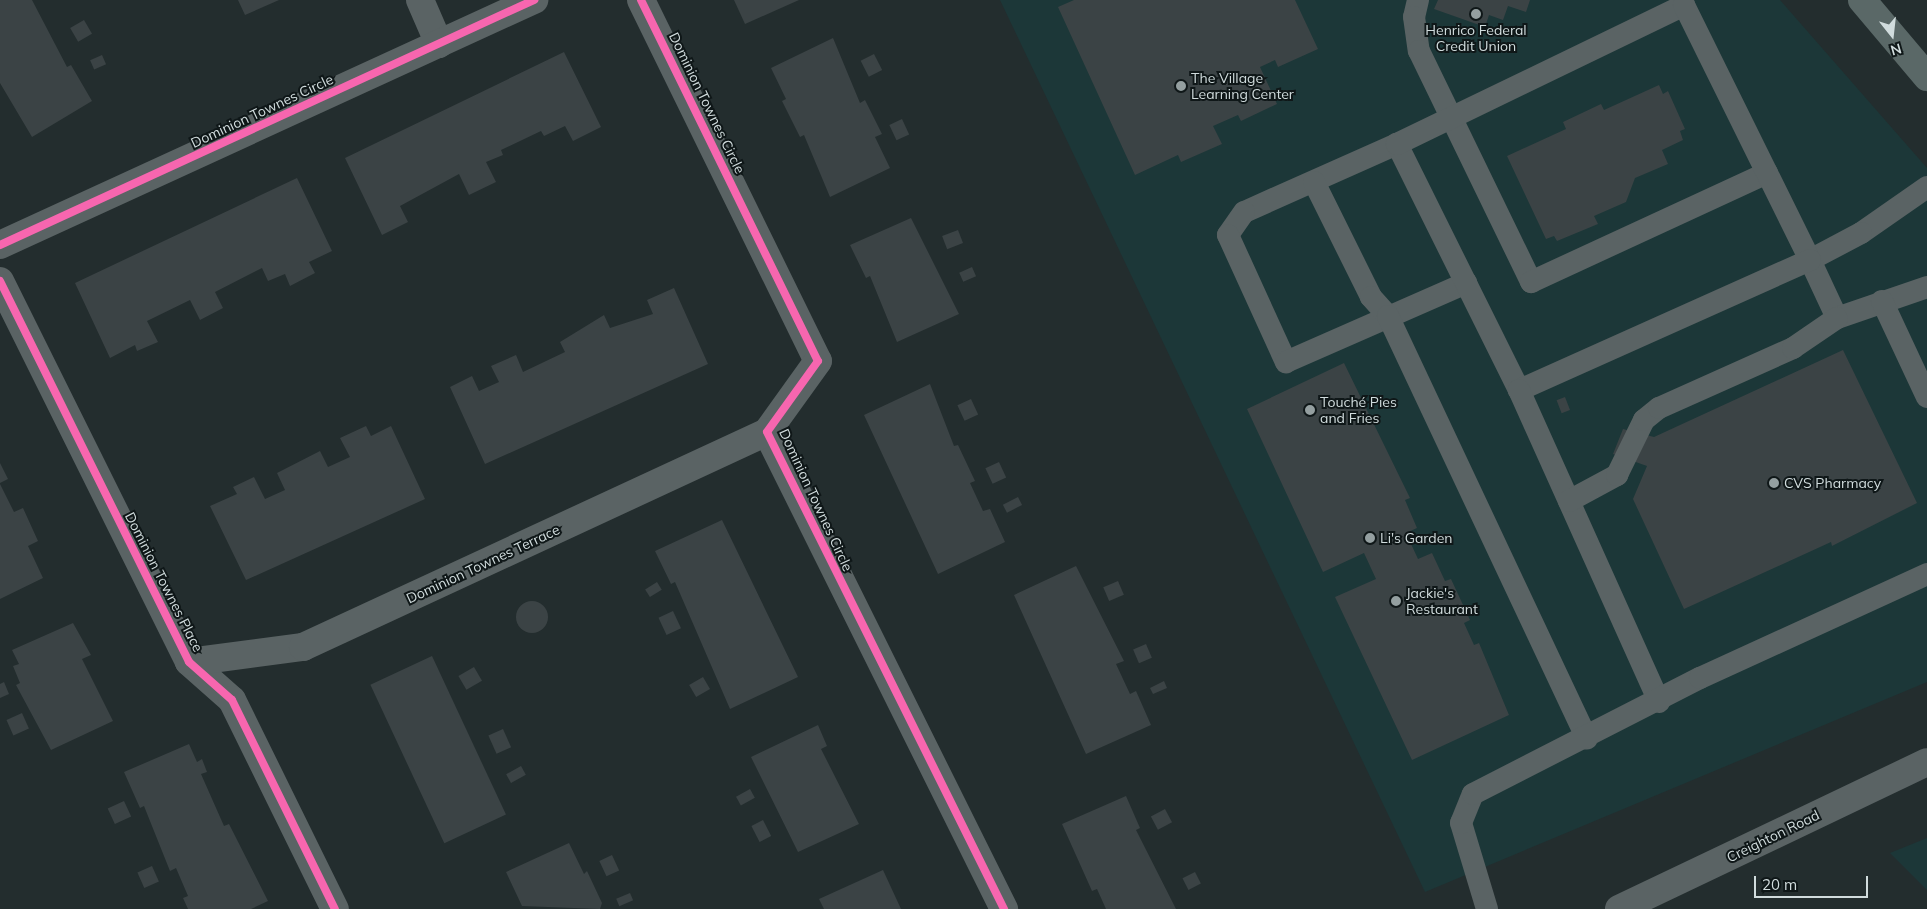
<!DOCTYPE html>
<html>
<head>
<meta charset="utf-8">
<style>
	body { margin:0 }
	#map { position:relative; width:1927px; height:909px; overflow:hidden; background:#232d2e; font-family:Mulish,sans-serif }
	div>[style] { position:absolute }
	.built>* { inset:0; background:#1c3738 }
	.building>* { inset:0; background:#3b4345; transform-origin:0 0 }
	.round { border-radius:50% }
	.service>* { height:22px; margin:-11px; padding:0 11px; transform-origin:11px; border-radius:11px; background:#5a6364 }
	.minor>* { height:28px; margin:-14px; padding:0 14px; transform-origin:14px; border-radius:14px; background:#5a6364 }
	.secondary>* { height:28px; margin:-14px; padding:0 14px; transform-origin:14px; border-radius:14px; background:#5a6364 }
	.primary>* { height:28px; margin:-14px; padding:0 14px; transform-origin:14px; border-radius:14px; background:#5a6867 }
	.cycleway>* { height:8px; margin:-4px; padding:0 4px; transform-origin:4px; border-radius:4px; background:#f766af }
	.dots>* { width:14px; height:14px; translate:-50% -50%; box-sizing:border-box; border:2px solid #0f1718; border-radius:50% }
	span { translate:-50% -50%; white-space:nowrap; text-align:center; line-height:1.15; -webkit-text-stroke:4px #0f1718; paint-order:stroke }
	.poi-label { font-size:14px; color:#d1dcdd }
	.left { translate:0 -50%; text-align:left }
	.street-label { font-size:14px; color:#d1dcdd }
	.north { position:absolute; left:1867px; top:10px; width:50px; height:50px; -webkit-text-stroke:4px #0f1718; paint-order:stroke; rotate:164deg; font-size:14px; font-weight:700; line-height:20px; text-align:center; color:#d1dcdd }
	.north::after { content:''; display:block; margin:auto; width:18px; height:22px; background:#d1dcdd; clip-path:polygon(50% 0,100% 100%,50% 72%,0 100%) }
	.scale { position:absolute; left:1754px; top:876px; width:114px; height:22px; box-sizing:border-box; border:2px solid #d1dcdd; border-top:0; padding-left:6px; font-size:15px; line-height:18px; white-space:nowrap; color:#d1dcdd; -webkit-text-stroke:4px #0f1718; paint-order:stroke }
</style>
</head>
<body>
<div id="map">
	<div class="built">
		<i style="clip-path:polygon(1000px 0,1780px 0,1927px 168px,1927px 682px,1425px 892px)"></i>
		<i style="clip-path:polygon(1927px 838px,1927px 890px,1890px 853px)"></i>
	</div>
	<div class="building">
		<i style="clip-path:polygon(0 0,32px 0,67px 67px,71px 65px,92px 101px,32px 137px,0 83px)"></i>
		<i style="clip-path:polygon(238px 0,279px 0,245px 15px)"></i>
		<i style="clip-path:polygon(734px 0,799px 0,745px 24px)"></i>
		<i style="clip-path:polygon(1074px 0,1295px 0,1318px 49px,1278px 67px,1275px 60px,1260px 67px,1277px 104px,1241px 121px,1238px 115px,1213px 126px,1222px 144px,1181px 162px,1178px 155px,1135px 175px,1058px 7px)"></i>
		<i style="clip-path:polygon(1438px 0,1530px 0,1526px 12px,1508px 6px,1503px 20px,1489px 15px,1485px 27px,1434px 9px)"></i>
		<i style="left:84px;top:20px;width:16px;height:16px;rotate:60deg"></i>
		<i style="clip-path:polygon(833px 38px,860px 103px,865px 100px,882px 134px,875px 137px,890px 168px,830px 197px,804px 135px,800px 137px,782px 101px,786px 99px,771px 68px)"></i>
		<i style="clip-path:polygon(564px 52px,601px 127px,573px 141px,565px 126px,544px 136px,541px 131px,501px 150px,503px 155px,486px 162px,496px 182px,469px 195px,459px 174px,400px 206px,408px 222px,382px 235px,345px 158px)"></i>
		<i style="left:874px;top:54px;width:18px;height:15px;rotate:63deg"></i>
		<i style="left:102px;top:55px;width:10px;height:13px;rotate:66deg"></i>
		<i style="clip-path:polygon(1659px 85px,1663px 94px,1668px 91px,1685px 129px,1680px 131px,1683px 140px,1662px 150px,1668px 164px,1635px 178px,1626px 202px,1594px 216px,1598px 224px,1557px 241px,1554px 236px,1546px 239px,1507px 156px,1566px 129px,1563px 122px,1601px 104px,1604px 110px)"></i>
		<i style="left:902px;top:119px;width:17px;height:14px;rotate:65deg"></i>
		<i style="clip-path:polygon(297px 178px,332px 251px,309px 262px,315px 273px,290px 286px,285px 274px,268px 281px,262px 268px,215px 292px,223px 308px,200px 320px,190px 300px,147px 321px,158px 342px,137px 351px,135px 345px,110px 358px,75px 283px)"></i>
		<i style="clip-path:polygon(911px 218px,959px 314px,897px 342px,870px 276px,866px 278px,850px 245px)"></i>
		<i style="left:958px;top:230px;width:14px;height:17px;rotate:69deg"></i>
		<i style="left:972px;top:267px;width:10px;height:14px;rotate:66deg"></i>
		<i style="clip-path:polygon(674px 288px,708px 364px,485px 464px,450px 387px,472px 376px,479px 391px,499px 382px,491px 366px,516px 355px,523px 372px,565px 352px,560px 342px,604px 315px,610px 328px,653px 314px,647px 300px)"></i>
		<i style="clip-path:polygon(1843px 350px,1917px 503px,1832px 546px,1831px 542px,1684px 609px,1633px 499px,1647px 466px,1613px 454px,1623px 429px,1654px 437px)"></i>
		<i style="clip-path:polygon(1344px 363px,1410px 498px,1405px 500px,1417px 528px,1406px 533px,1418px 559px,1432px 553px,1445px 581px,1451px 579px,1470px 620px,1464px 623px,1474px 645px,1479px 643px,1509px 715px,1412px 760px,1335px 597px,1376px 579px,1364px 553px,1323px 572px,1247px 409px)"></i>
		<i style="clip-path:polygon(930px 384px,954px 446px,958px 445px,975px 481px,970px 483px,983px 511px,990px 509px,1005px 542px,938px 574px,864px 415px)"></i>
		<i style="left:1565px;top:397px;width:14px;height:9px;rotate:69deg"></i>
		<i style="left:971px;top:399px;width:17px;height:15px;rotate:65deg"></i>
		<i style="clip-path:polygon(366px 426px,371px 436px,391px 426px,425px 499px,246px 580px,210px 506px,237px 494px,233px 487px,254px 477px,265px 499px,285px 490px,277px 473px,320px 451px,328px 467px,350px 457px,340px 438px)"></i>
		<i style="left:999px;top:462px;width:17px;height:15px;rotate:65deg"></i>
		<i style="clip-path:polygon(0 463px,8px 479px,0 483px)"></i>
		<i style="clip-path:polygon(0 484px,14px 512px,23px 508px,38px 541px,28px 546px,43px 578px,0 599px)"></i>
		<i style="left:1018px;top:497px;width:9px;height:17px;rotate:63deg"></i>
		<i style="clip-path:polygon(722px 520px,798px 677px,730px 709px,675px 582px,671px 584px,655px 551px)"></i>
		<i style="clip-path:polygon(1076px 566px,1124px 661px,1116px 664px,1130px 694px,1136px 691px,1151px 725px,1086px 754px,1014px 595px)"></i>
		<i style="left:1118px;top:581px;width:15px;height:16px;rotate:67deg"></i>
		<i style="left:657px;top:582px;width:9px;height:14px;rotate:58deg"></i>
		<i class="round" style="left:516px;top:601px;width:32px;height:32px"></i>
		<i style="left:673px;top:611px;width:19px;height:16px;rotate:65deg"></i>
		<i style="clip-path:polygon(73px 623px,91px 655px,82px 659px,113px 721px,51px 750px,16px 685px,20px 683px,13px 666px,19px 664px,12px 650px)"></i>
		<i style="left:1146px;top:644px;width:15px;height:14px;rotate:67deg"></i>
		<i style="left:432px;top:656px;width:175px;height:68px;rotate:65deg"></i>
		<i style="left:474px;top:667px;width:16px;height:18px;rotate:60deg"></i>
		<i style="left:703px;top:677px;width:14px;height:16px;rotate:60deg"></i>
		<i style="clip-path:polygon(1164px 681px,1167px 688px,1153px 694px,1150px 688px)"></i>
		<i style="clip-path:polygon(4px 682px,9px 694px,0 698px,0 684px)"></i>
		<i style="left:22px;top:713px;width:17px;height:17px;rotate:66deg"></i>
		<i style="clip-path:polygon(818px 725px,827px 746px,821px 749px,859px 824px,798px 852px,751px 757px)"></i>
		<i style="left:503px;top:729px;width:20px;height:16px;rotate:66deg"></i>
		<i style="clip-path:polygon(189px 744px,197px 762px,202px 759px,207px 772px,201px 774px,224px 826px,229px 824px,268px 901px,251px 909px,188px 909px,183px 898px,188px 896px,176px 868px,170px 871px,144px 806px,140px 808px,124px 772px)"></i>
		<i style="left:521px;top:766px;width:10px;height:17px;rotate:61deg"></i>
		<i style="left:750px;top:789px;width:10px;height:16px;rotate:61deg"></i>
		<i style="clip-path:polygon(1126px 796px,1140px 828px,1136px 830px,1176px 909px,1106px 909px,1097px 889px,1092px 891px,1062px 824px)"></i>
		<i style="left:124px;top:801px;width:17px;height:18px;rotate:65deg"></i>
		<i style="left:1165px;top:809px;width:15px;height:16px;rotate:62deg"></i>
		<i style="left:763px;top:820px;width:18px;height:13px;rotate:63deg"></i>
		<i style="clip-path:polygon(569px 843px,584px 874px,587px 871px,602px 903px,600px 909px,522px 906px,506px 872px)"></i>
		<i style="left:612px;top:855px;width:17px;height:14px;rotate:65deg"></i>
		<i style="left:152px;top:866px;width:17px;height:16px;rotate:66deg"></i>
		<i style="clip-path:polygon(883px 870px,901px 909px,824px 909px,819px 899px)"></i>
		<i style="left:1195px;top:872px;width:13px;height:14px;rotate:63deg"></i>
		<i style="left:630px;top:893px;width:8px;height:15px;rotate:67deg"></i>
	</div>
	<div class="service">
		<i style="left:1418px;top:0;width:17px;rotate:103deg"></i>
		<i style="left:1414px;top:17px;width:34px;rotate:82deg"></i>
		<i style="left:1419px;top:51px;width:257px;rotate:64.1deg"></i>
		<i style="left:1531px;top:282px;width:260px;rotate:-24.8deg"></i>
		<i style="left:1397px;top:144px;width:167px;rotate:156deg"></i>
		<i style="left:1244px;top:212px;width:28px;rotate:125deg"></i>
		<i style="left:1228px;top:235px;width:140px;rotate:65.5deg"></i>
		<i style="left:1286px;top:362px;width:197px;rotate:-23.7deg"></i>
		<i style="left:1314px;top:182px;width:128px;rotate:63.6deg"></i>
		<i style="left:1371px;top:297px;width:25px;rotate:48deg"></i>
		<i style="left:1388px;top:316px;width:467px;rotate:64.8deg"></i>
		<i style="left:1927px;top:187px;width:80px;rotate:145.1deg"></i>
		<i style="left:1861px;top:233px;width:58px;rotate:152.1deg"></i>
		<i style="left:1810px;top:260px;width:64px;rotate:65deg"></i>
		<i style="left:1837px;top:318px;width:95px;rotate:-19deg"></i>
		<i style="left:1882px;top:301px;width:106px;rotate:64.9deg"></i>
		<i style="left:1519px;top:390px;width:275px;rotate:-116.4deg"></i>
		<i style="left:1397px;top:144px;width:319px;rotate:-25.8deg"></i>
		<i style="left:1684px;top:5px;width:284px;rotate:63.7deg"></i>
		<i style="left:1810px;top:260px;width:319px;rotate:155.9deg"></i>
		<i style="left:1519px;top:390px;width:342px;rotate:65.8deg"></i>
		<i style="left:1569px;top:501px;width:55px;rotate:-28.4deg"></i>
		<i style="left:1617px;top:475px;width:61px;rotate:-63.9deg"></i>
		<i style="left:1644px;top:420px;width:19px;rotate:-39deg"></i>
		<i style="left:1659px;top:408px;width:147px;rotate:-24.1deg"></i>
		<i style="left:1793px;top:348px;width:53px;rotate:-34.3deg"></i>
		<i style="left:1487px;top:909px;width:90px;rotate:-106.8deg"></i>
		<i style="left:1461px;top:823px;width:31px;rotate:-68deg"></i>
		<i style="left:1473px;top:794px;width:255px;rotate:-27.1deg"></i>
		<i style="left:1700px;top:678px;width:250px;rotate:-24.6deg"></i>
	</div>
	<div class="minor">
		<i style="left:420px;top:0;width:48px;rotate:66.6deg"></i>
		<i style="left:641px;top:0;width:402px;rotate:63.9deg"></i>
		<i style="left:818px;top:361px;width:87px;rotate:125.7deg"></i>
		<i style="left:767px;top:432px;width:533px;rotate:63.58deg"></i>
		<i style="left:0;top:245px;width:588px;rotate:-24.65deg"></i>
		<i style="left:0;top:281px;width:425px;rotate:63.6deg"></i>
		<i style="left:189px;top:662px;width:57px;rotate:41.5deg"></i>
		<i style="left:232px;top:700px;width:233px;rotate:63.8deg"></i>
		<i style="left:189px;top:662px;width:115px;rotate:-7.5deg"></i>
		<i style="left:303px;top:647px;width:511px;rotate:-24.86deg"></i>
	</div>
	<div class="secondary">
		<i style="left:1619px;top:909px;width:341px;rotate:-25.5deg"></i>
	</div>
	<div class="primary">
		<i style="left:1862px;top:0;width:101px;rotate:49.8deg"></i>
	</div>
	<div class="cycleway">
		<i style="left:641px;top:0;width:402px;rotate:63.9deg"></i>
		<i style="left:818px;top:361px;width:87px;rotate:125.7deg"></i>
		<i style="left:767px;top:432px;width:533px;rotate:63.58deg"></i>
		<i style="left:0;top:245px;width:588px;rotate:-24.65deg"></i>
		<i style="left:0;top:281px;width:425px;rotate:63.6deg"></i>
		<i style="left:189px;top:662px;width:57px;rotate:41.5deg"></i>
		<i style="left:232px;top:700px;width:233px;rotate:63.8deg"></i>
	</div>
	<div class="dots">
		<i style="left:1476px;top:14px;background:#949fa0"></i>
		<i style="left:1181px;top:86px;background:#949fa0"></i>
		<i style="left:1310px;top:410px;background:#949fa0"></i>
		<i style="left:1774px;top:483px;background:#949fa0"></i>
		<i style="left:1370px;top:538px;background:#949fa0"></i>
		<i style="left:1396px;top:601px;background:#949fa0"></i>
	</div>
	<div class="poi-label">
		<span style="left:1476px;top:38px">Henrico Federal<br>Credit Union</span>
		<span class="left" style="left:1191px;top:86px">The Village<br>Learning Center</span>
		<span class="left" style="left:1320px;top:410px">Touché Pies<br>and Fries</span>
		<span class="left" style="left:1784px;top:483px">CVS Pharmacy</span>
		<span class="left" style="left:1380px;top:538px">Li's Garden</span>
		<span class="left" style="left:1406px;top:601px">Jackie's<br>Restaurant</span>
	</div>
	<div class="street-label">
		<span style="left:707px;top:103px;rotate:64deg">Dominion Townes Circle</span>
		<span style="left:262px;top:111px;rotate:-25deg">Dominion Townes Circle</span>
		<span style="left:816px;top:500px;rotate:65deg">Dominion Townes Circle</span>
		<span style="left:483px;top:564px;rotate:-25deg">Dominion Townes Terrace</span>
		<span style="left:164px;top:582px;rotate:63deg">Dominion Townes Place</span>
		<span style="left:1773px;top:836px;rotate:-26deg">Creighton Road</span>
	</div>
	<div class="north">N</div>
	<div class="scale">20 m</div>
</div>
</body>
</html>
